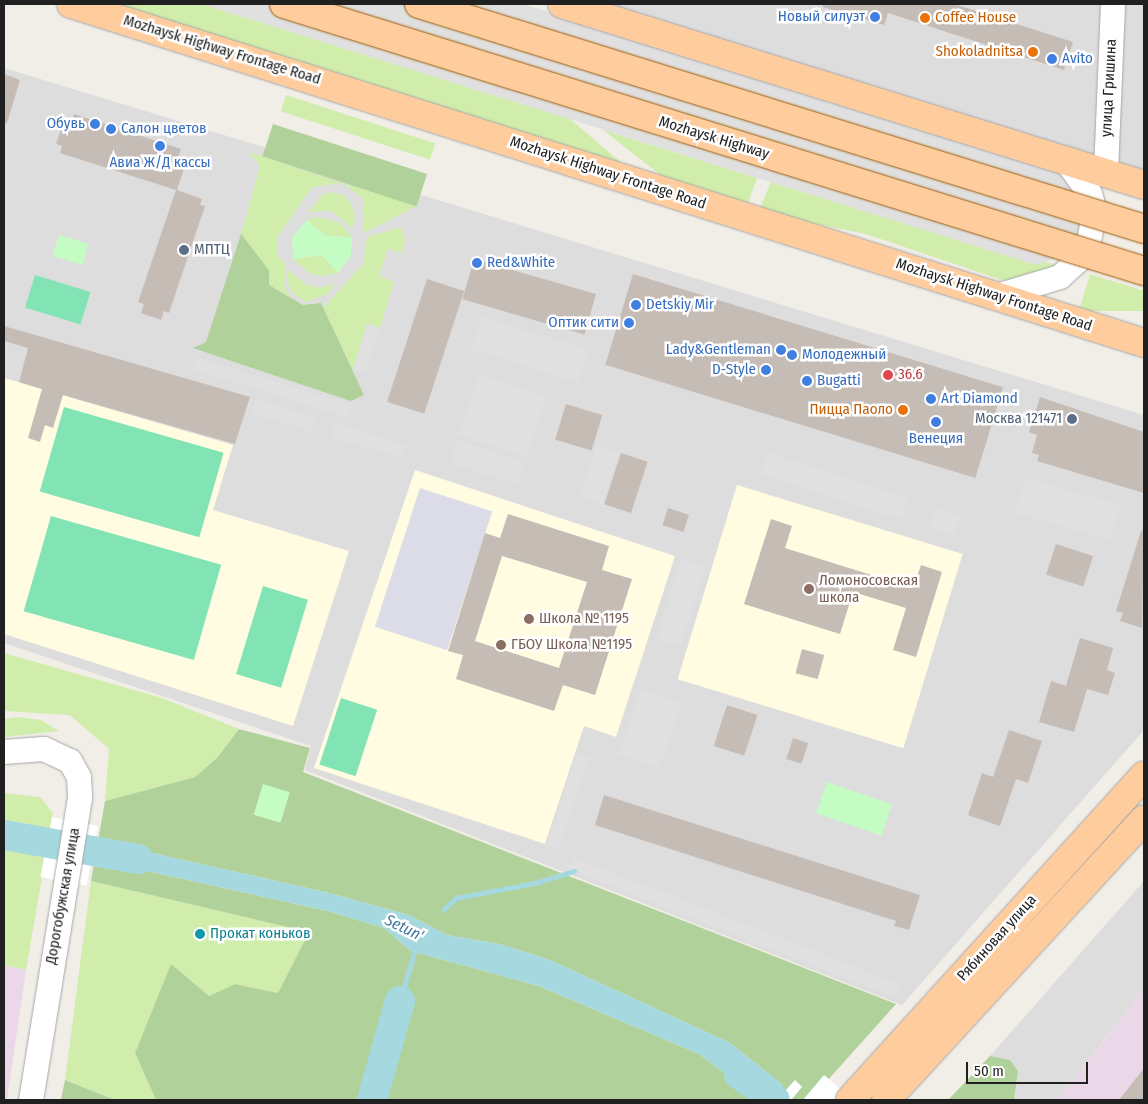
<!DOCTYPE html>
<html>
<head>
<meta charset="utf-8">
<style>
	body { margin:0 }
	#map { position:relative; width:1148px; height:1104px; overflow:hidden; background:#f1ede7; font-family:"Fira Sans Condensed",sans-serif }
	div>[style] { position:absolute }
	.residential>* { inset:0; background:#dedddd }
	.industrial>* { inset:0; background:#ead8e9 }
	.education>* { inset:0; background:#fffce2; transform-origin:0 0 }
	.grass>* { inset:0; background:#d1edab; transform-origin:0 0 }
	.forest>* { inset:0; background:#b0d29a; transform-origin:0 0 }
	.park>* { inset:0; background:#c4fcc3; transform-origin:0 0 }
	.pitch>* { inset:0; background:#82e3b4; transform-origin:0 0 }
	.parking>* { inset:0; background:#e0e0e0; transform-origin:0 0 }
	.plaza>* { inset:0; background:#dbdce7; transform-origin:0 0 }
	.water>* { inset:0; background:#a6d8e0 }
	.pier>* { inset:0; background:#fff; transform-origin:0 0 }
	.stream>* { height:5px; margin:-2.5px; padding:0 2.5px; transform-origin:2.5px; border-radius:2.5px; background:#a6d8e0 }
	.river>* { height:30px; margin:-15px; padding:0 15px; transform-origin:15px; border-radius:15px; background:#a6d8e0 }
	.building>* { inset:0; background:#c6bcb6; transform-origin:0 0 }
	.roads { filter:drop-shadow(0 0 1px #a7a7a7) drop-shadow(0 0 1px #a7a7a7) }
	.minor>* { height:24px; margin:-12px; padding:0 12px; transform-origin:12px; border-radius:12px; background:#fff }
	.major>* { height:28px; margin:-14px; padding:0 14px; transform-origin:14px; border-radius:14px; background:#ffcc9e }
	.bridges { filter:drop-shadow(0 0 1px #9d5a00) drop-shadow(0 0 1px #9d5a00) }
	.major-bridge>* { height:28px; margin:-14px; padding:0 14px; transform-origin:14px; border-radius:14px; background:#ffcc9e }
	.dots>* { width:14px; height:14px; translate:-50% -50%; box-sizing:border-box; border:2px solid #fff; border-radius:50% }
	span { translate:-50% -50%; white-space:nowrap; text-align:center; line-height:1.15; -webkit-text-stroke:5px #fff; paint-order:stroke }
	.shop-label { font-size:15px; color:#366cbe }
	.right { translate:-100% -50%; text-align:right }
	.left { translate:0 -50%; text-align:left }
	.food-label { font-size:15px; color:#c56008 }
	.street-label { font-size:15px; color:#202020 }
	.service-label { font-size:15px; color:#4e5e75 }
	.health-label { font-size:15px; color:#be3a42 }
	.education-label { font-size:15px; color:#785e54 }
	.culture-label { font-size:15px; color:#0d838f }
	.water-label { font-size:16px; color:#40779c; font-style:italic }
	.frame { position:absolute; inset:0; border:5px solid #202020; pointer-events:none }
	.scale { position:absolute; left:966px; top:1062px; width:122px; height:22px; box-sizing:border-box; border:2px solid #202020; border-top:0; padding-left:6px; font-size:15px; line-height:18px; white-space:nowrap; color:#202020; -webkit-text-stroke:4px #fff; paint-order:stroke }
</style>
</head>
<body>
<div id="map">
	<div class="residential">
		<i style="clip-path:polygon(608px 4px,1144px 4px,1144px 172px)"></i>
		<i style="clip-path:polygon(4px 68px,1144px 415px,1144px 730px,902px 1005px,305px 770px,311px 746px,4px 643px)"></i>
		<i style="clip-path:polygon(1144px 881px,1144px 989px,1057px 1100px,1014px 1100px,1018px 1071px,1010px 1060px,990px 1056px)"></i>
	</div>
	<div class="industrial">
		<i style="clip-path:polygon(4px 965px,26px 970px,7px 1100px,4px 1100px)"></i>
		<i style="clip-path:polygon(1144px 989px,1144px 1100px,1057px 1100px,1106px 1038px)"></i>
	</div>
	<div class="education">
		<i style="clip-path:polygon(4px 378px,233px 445px,213px 510px,349px 551px,293px 726px,4px 634px)"></i>
		<i style="clip-path:polygon(415px 470px,675px 556px,616px 737px,584px 726px,545px 844px,314px 768px)"></i>
		<i style="left:737px;top:485px;width:236px;height:203px;rotate:17deg"></i>
	</div>
	<div class="grass">
		<i style="clip-path:polygon(108px 4px,202px 4px,570px 119px,624px 165px)"></i>
		<i style="left:286px;top:95px;width:157px;height:17px;rotate:18deg"></i>
		<i style="clip-path:polygon(603px 130px,757px 178px,747px 205px,663px 177px)"></i>
		<i style="clip-path:polygon(249px 152px,342px 183px,418px 205px,364px 233px,364px 199px,342px 183px,312px 187px,277px 238px,278px 256px,286px 265px,284px 287px,291px 297px,269px 285px,268px 270px,241px 234px,260px 166px)"></i>
		<i style="clip-path:polygon(771px 182px,805px 193px,1063px 267px,1022px 282px,1002px 280px,866px 234px,796px 220px,760px 208px)"></i>
		<i style="clip-path:polygon(332px 192px,345px 196px,352px 206px,355px 216px,352px 228px,331px 211px,308px 212px,323px 194px)"></i>
		<i style="clip-path:polygon(317px 217px,339px 222px,352px 237px,326px 236px,307px 220px)"></i>
		<i style="clip-path:polygon(401px 227px,405px 240px,402px 253px,388px 249px,379px 276px,394px 282px,380px 328px,367px 324px,353px 370px,323px 308px,363px 264px,367px 237px)"></i>
		<i style="clip-path:polygon(321px 255px,338px 273px,322px 276px,309px 273px,293px 259px)"></i>
		<i style="clip-path:polygon(288px 270px,307px 285px,320px 288px,334px 283px,329px 293px,306px 302px,295px 295px,288px 284px)"></i>
		<i style="clip-path:polygon(1090px 274px,1144px 291px,1144px 311px,1079px 311px)"></i>
		<i style="clip-path:polygon(4px 653px,162px 698px,239px 729px,217px 758px,195px 777px,105px 801px,109px 749px,70px 715px,4px 711px)"></i>
		<i style="clip-path:polygon(17px 717px,41px 720px,59px 731px,4px 737px,4px 719px)"></i>
		<i style="clip-path:polygon(4px 793px,40px 797px,53px 813px,26px 970px,4px 965px)"></i>
		<i style="clip-path:polygon(91px 881px,309px 932px,278px 993px,235px 984px,209px 996px,171px 965px,135px 1053px,156px 1100px,115px 1100px,65px 1080px)"></i>
	</div>
	<div class="forest">
		<i style="left:273px;top:124px;width:162px;height:34px;rotate:18deg"></i>
		<i style="clip-path:polygon(241px 234px,269px 270px,269px 285px,303px 305px,321px 303px,364px 395px,351px 401px,193px 348px,206px 342px)"></i>
		<i style="clip-path:polygon(239px 729px,310px 748px,303px 772px,896px 1004px,810px 1100px,770px 1100px,783px 1085px,730px 1043px,550px 960px,499px 944px,447px 935px,409px 915px,325px 892px,99px 841px,96px 864px,129px 867px,328px 911px,384px 928px,411px 951px,539px 986px,699px 1054px,761px 1100px,156px 1100px,135px 1053px,171px 964px,209px 996px,235px 984px,278px 993px,309px 932px,91px 881px,105px 801px,195px 777px,217px 758px)"></i>
		<i style="clip-path:polygon(990px 1056px,1010px 1060px,1018px 1071px,1014px 1100px,948px 1100px)"></i>
		<i style="clip-path:polygon(65px 1080px,115px 1100px,61px 1100px)"></i>
	</div>
	<div class="park">
		<i style="clip-path:polygon(307px 220px,326px 236px,352px 237px,351px 256px,338px 273px,321px 255px,293px 259px,292px 237px)"></i>
		<i style="left:59px;top:235px;width:31px;height:22px;rotate:17deg"></i>
		<i style="left:827px;top:782px;width:69px;height:33px;rotate:19deg"></i>
		<i style="left:263px;top:784px;width:28px;height:32px;rotate:17deg"></i>
	</div>
	<div class="pitch">
		<i style="left:35px;top:275px;width:58px;height:34px;rotate:17deg"></i>
		<i style="left:64px;top:407px;width:166px;height:88px;rotate:16deg"></i>
		<i style="left:51px;top:516px;width:177px;height:99px;rotate:16deg"></i>
		<i style="left:263px;top:586px;width:47px;height:92px;rotate:17deg"></i>
		<i style="left:341px;top:698px;width:38px;height:70px;rotate:18deg"></i>
	</div>
	<div class="parking">
		<i style="clip-path:polygon(202px 4px,523px 4px,1063px 171px,1081px 197px,1084px 229px,1059px 257px,1036px 265px)"></i>
		<i style="left:482px;top:317px;width:111px;height:34px;rotate:17deg"></i>
		<i style="left:367px;top:324px;width:14px;height:48px;rotate:17deg"></i>
		<i style="left:196px;top:357px;width:164px;height:13px;rotate:17deg"></i>
		<i style="left:478px;top:374px;width:72px;height:64px;rotate:18deg"></i>
		<i style="left:256px;top:398px;width:63px;height:15px;rotate:18deg"></i>
		<i style="left:335px;top:423px;width:75px;height:14px;rotate:17deg"></i>
		<i style="left:458px;top:440px;width:71px;height:24px;rotate:18deg"></i>
		<i style="left:596px;top:445px;width:24px;height:55px;rotate:17deg"></i>
		<i style="left:768px;top:453px;width:147px;height:22px;rotate:18deg"></i>
		<i style="left:1025px;top:478px;width:99px;height:36px;rotate:16deg"></i>
		<i style="left:935px;top:508px;width:27px;height:20px;rotate:17deg"></i>
		<i style="left:682px;top:559px;width:25px;height:83px;rotate:18deg"></i>
		<i style="left:641px;top:689px;width:43px;height:69px;rotate:19deg"></i>
		<i style="left:577px;top:753px;width:13px;height:97px;rotate:18deg"></i>
		<i style="clip-path:polygon(574px 858px,903px 985px,893px 997px,568px 869px)"></i>
	</div>
	<div class="plaza">
		<i style="left:420px;top:488px;width:76px;height:146px;rotate:18deg"></i>
	</div>
	<div class="water">
		<i style="clip-path:polygon(99px 841px,325px 892px,409px 915px,447px 935px,499px 944px,550px 960px,730px 1043px,783px 1085px,770px 1100px,761px 1100px,699px 1054px,539px 986px,411px 951px,384px 928px,328px 911px,129px 867px,96px 864px)"></i>
	</div>
	<div class="pier">
		<i style="left:52px;top:817px;width:47px;height:61px;rotate:11deg"></i>
		<i style="clip-path:polygon(824px 1075px,854px 1100px,803px 1100px)"></i>
		<i style="clip-path:polygon(795px 1080px,802px 1087px,791px 1100px,777px 1100px)"></i>
	</div>
	<div class="stream">
		<i style="left:443px;top:910px;width:18px;rotate:-43deg"></i>
		<i style="left:456px;top:898px;width:80px;rotate:-10.8deg"></i>
		<i style="left:535px;top:883px;width:41px;rotate:-17.1deg"></i>
		<i style="left:400px;top:1001px;width:57px;rotate:-73.8deg"></i>
	</div>
	<div class="river">
		<i style="left:4px;top:835px;width:136px;rotate:10.2deg"></i>
		<i style="left:739px;top:1074px;width:44px;rotate:35.8deg"></i>
		<i style="left:372px;top:1100px;width:103px;rotate:-74.2deg"></i>
	</div>
	<div class="building">
		<i style="clip-path:polygon(823px 4px,954px 4px,1073px 42px,1064px 70px,888px 13px,884px 25px,823px 7px)"></i>
		<i style="clip-path:polygon(4px 74px,20px 80px,7px 123px,4px 123px)"></i>
		<i style="clip-path:polygon(74px 114px,181px 149px,177px 160px,186px 163px,177px 190px,202px 199px,200px 205px,205px 206px,169px 313px,164px 311px,161px 320px,141px 313px,144px 304px,138px 302px,176px 190px,60px 153px,62px 146px,56px 144px,63px 123px,70px 126px)"></i>
		<i style="left:474px;top:259px;width:127px;height:42px;rotate:16deg"></i>
		<i style="left:633px;top:274px;width:387px;height:95px;rotate:17deg"></i>
		<i style="left:427px;top:279px;width:39px;height:129px;rotate:18deg"></i>
		<i style="clip-path:polygon(4px 326px,250px 397px,235px 444px,63px 395px,53px 428px,45px 425px,40px 442px,28px 438px,42px 389px,19px 382px,28px 348px,4px 341px)"></i>
		<i style="clip-path:polygon(1040px 397px,1144px 432px,1144px 493px,1037px 461px,1039px 455px,1032px 453px,1037px 435px,1029px 432px)"></i>
		<i style="left:566px;top:404px;width:38px;height:37px;rotate:17deg"></i>
		<i style="left:621px;top:453px;width:28px;height:54px;rotate:18deg"></i>
		<i style="left:668px;top:508px;width:22px;height:18px;rotate:18deg"></i>
		<i style="clip-path:polygon(evenodd,508px 514px,609px 546px,602px 570px,632px 579px,595px 695px,563px 685px,554px 711px,456px 679px,463px 655px,448px 651px,485px 533px,500px 538px,508px 514px,502px 556px,587px 582px,559px 668px,475px 641px,502px 556px)"></i>
		<i style="clip-path:polygon(771px 519px,792px 526px,785px 548px,913px 588px,921px 565px,942px 572px,916px 657px,893px 650px,906px 608px,853px 592px,840px 634px,744px 604px)"></i>
		<i style="clip-path:polygon(1141px 531px,1144px 531px,1142px 628px,1120px 621px,1123px 613px,1116px 611px)"></i>
		<i style="left:1056px;top:544px;width:39px;height:32px;rotate:18deg"></i>
		<i style="clip-path:polygon(1080px 638px,1113px 648px,1107px 670px,1115px 673px,1108px 695px,1087px 689px,1074px 732px,1039px 722px,1051px 681px,1066px 686px)"></i>
		<i style="left:802px;top:649px;width:23px;height:25px;rotate:15deg"></i>
		<i style="left:727px;top:705px;width:32px;height:43px;rotate:18deg"></i>
		<i style="clip-path:polygon(1009px 730px,1042px 741px,1028px 783px,1016px 779px,1000px 826px,968px 815px,982px 773px,993px 777px)"></i>
		<i style="left:793px;top:738px;width:16px;height:22px;rotate:18deg"></i>
		<i style="clip-path:polygon(604px 795px,920px 895px,909px 930px,894px 926px,896px 921px,595px 825px)"></i>
		<i style="clip-path:polygon(1144px 1068px,1144px 1100px,1119px 1100px)"></i>
	</div>
	<div class="roads">
		<div class="minor">
			<i style="left:1106px;top:172px;width:168px;rotate:-87.6deg"></i>
			<i style="left:997px;top:296px;width:66px;rotate:-16.8deg"></i>
			<i style="left:1060px;top:277px;width:24px;rotate:-42deg"></i>
			<i style="left:1078px;top:261px;width:19px;rotate:-58deg"></i>
			<i style="left:1088px;top:245px;width:35px;rotate:-78deg"></i>
			<i style="left:1095px;top:211px;width:18px;rotate:-106deg"></i>
			<i style="left:1090px;top:194px;width:44px;rotate:-125.8deg"></i>
			<i style="left:4px;top:752px;width:40px;rotate:-4.3deg"></i>
			<i style="left:44px;top:749px;width:29px;rotate:25deg"></i>
			<i style="left:70px;top:761px;width:18px;rotate:61deg"></i>
			<i style="left:79px;top:777px;width:21px;rotate:87deg"></i>
			<i style="left:80px;top:798px;width:306px;rotate:99.2deg"></i>
		</div>
		<div class="major">
			<i style="left:71px;top:4px;width:1125px;rotate:17.53deg"></i>
			<i style="left:562px;top:4px;width:609px;rotate:17.28deg"></i>
			<i style="left:850px;top:1100px;width:438px;rotate:-47.8deg"></i>
			<i style="left:886px;top:1100px;width:381px;rotate:-47.4deg"></i>
		</div>
	</div>
	<div class="bridges">
		<div class="major-bridge">
			<i style="left:284px;top:4px;width:900px;rotate:17.25deg"></i>
			<i style="left:419px;top:4px;width:759px;rotate:17.24deg"></i>
		</div>
	</div>
	<div class="dots">
		<i style="left:875px;top:17px;background:#3f7fe0"></i>
		<i style="left:925px;top:18px;background:#e8710a"></i>
		<i style="left:1033px;top:52px;background:#e8710a"></i>
		<i style="left:1052px;top:59px;background:#3f7fe0"></i>
		<i style="left:95px;top:124px;background:#3f7fe0"></i>
		<i style="left:111px;top:129px;background:#3f7fe0"></i>
		<i style="left:160px;top:146px;background:#3f7fe0"></i>
		<i style="left:184px;top:250px;background:#5c6f8a"></i>
		<i style="left:477px;top:263px;background:#3f7fe0"></i>
		<i style="left:636px;top:305px;background:#3f7fe0"></i>
		<i style="left:629px;top:323px;background:#3f7fe0"></i>
		<i style="left:781px;top:350px;background:#3f7fe0"></i>
		<i style="left:792px;top:355px;background:#3f7fe0"></i>
		<i style="left:766px;top:370px;background:#3f7fe0"></i>
		<i style="left:888px;top:375px;background:#e0444e"></i>
		<i style="left:807px;top:381px;background:#3f7fe0"></i>
		<i style="left:931px;top:399px;background:#3f7fe0"></i>
		<i style="left:903px;top:410px;background:#e8710a"></i>
		<i style="left:1072px;top:419px;background:#5c6f8a"></i>
		<i style="left:936px;top:422px;background:#3f7fe0"></i>
		<i style="left:809px;top:589px;background:#8d6e63"></i>
		<i style="left:529px;top:619px;background:#8d6e63"></i>
		<i style="left:501px;top:645px;background:#8d6e63"></i>
		<i style="left:200px;top:934px;background:#0f9aa8"></i>
	</div>
	<div class="shop-label">
		<span class="right" style="left:865px;top:17px">Новый силуэт</span>
		<span class="left" style="left:1062px;top:59px">Avito</span>
		<span class="right" style="left:85px;top:124px">Обувь</span>
		<span class="left" style="left:121px;top:129px">Салон цветов</span>
		<span style="left:160px;top:163px">Авиа Ж/Д кассы</span>
		<span class="left" style="left:487px;top:263px">Red&amp;White</span>
		<span class="left" style="left:646px;top:305px">Detskiy Mir</span>
		<span class="right" style="left:619px;top:323px">Оптик сити</span>
		<span class="right" style="left:771px;top:350px">Lady&amp;Gentleman</span>
		<span class="left" style="left:802px;top:355px">Молодежный</span>
		<span class="right" style="left:756px;top:370px">D-Style</span>
		<span class="left" style="left:817px;top:381px">Bugatti</span>
		<span class="left" style="left:941px;top:399px">Art Diamond</span>
		<span style="left:936px;top:439px">Венеция</span>
	</div>
	<div class="food-label">
		<span class="left" style="left:935px;top:18px">Coffee House</span>
		<span class="right" style="left:1023px;top:52px">Shokoladnitsa</span>
		<span class="right" style="left:893px;top:410px">Пицца Паоло</span>
	</div>
	<div class="street-label">
		<span style="left:222px;top:50px;rotate:17deg">Mozhaysk Highway Frontage Road</span>
		<span style="left:1109px;top:88px;rotate:-87deg">улица Гришина</span>
		<span style="left:714px;top:138px;rotate:17deg">Mozhaysk Highway</span>
		<span style="left:608px;top:173px;rotate:18deg">Mozhaysk Highway Frontage Road</span>
		<span style="left:994px;top:295px;rotate:18deg">Mozhaysk Highway Frontage Road</span>
		<span style="left:63px;top:896px;rotate:-80deg">Дорогобужская улица</span>
		<span style="left:997px;top:938px;rotate:-48deg">Рябиновая улица</span>
	</div>
	<div class="service-label">
		<span class="left" style="left:194px;top:250px">МПТЦ</span>
		<span class="right" style="left:1062px;top:419px">Москва 121471</span>
	</div>
	<div class="health-label">
		<span class="left" style="left:898px;top:375px">36.6</span>
	</div>
	<div class="education-label">
		<span class="left" style="left:819px;top:589px">Ломоносовская<br>школа</span>
		<span class="left" style="left:539px;top:619px">Школа № 1195</span>
		<span class="left" style="left:511px;top:645px">ГБОУ Школа №1195</span>
	</div>
	<div class="culture-label">
		<span class="left" style="left:210px;top:934px">Прокат коньков</span>
	</div>
	<div class="water-label">
		<span style="left:404px;top:928px;rotate:26deg">Setun'</span>
	</div>
	<div class="frame"></div>
	<div class="scale">50 m</div>
</div>
</body>
</html>
